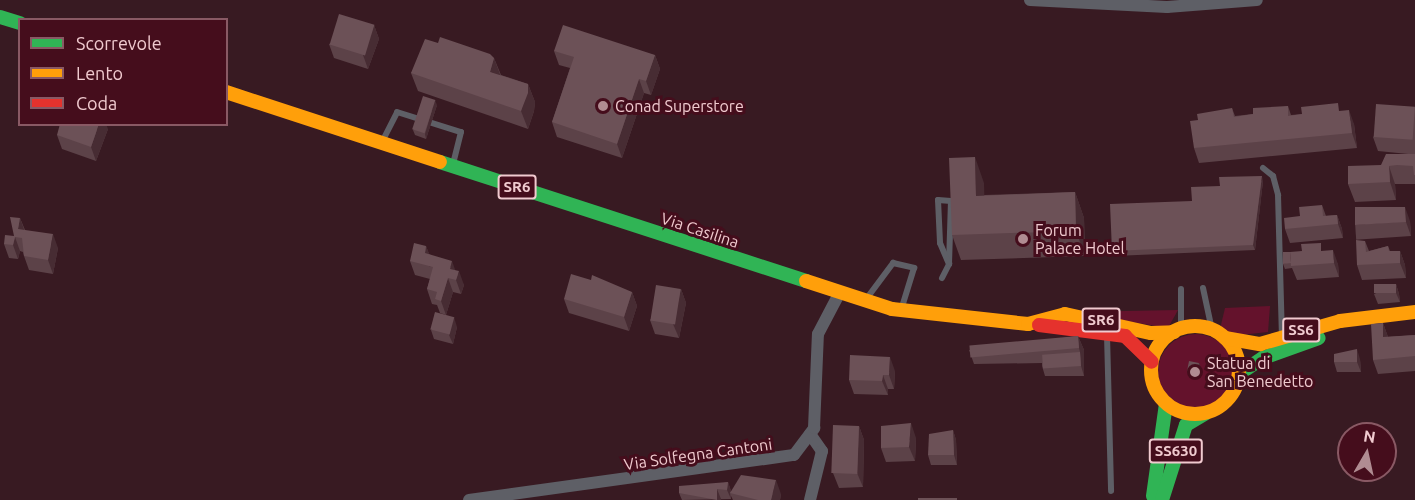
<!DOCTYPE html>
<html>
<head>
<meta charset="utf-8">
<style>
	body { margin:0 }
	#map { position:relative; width:1415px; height:500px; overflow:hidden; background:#381a22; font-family:Ubuntu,sans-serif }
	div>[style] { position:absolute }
	.green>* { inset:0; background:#64122c }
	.round { border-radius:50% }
	.lane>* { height:6px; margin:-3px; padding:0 3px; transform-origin:3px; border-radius:3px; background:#5e5f66 }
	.street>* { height:12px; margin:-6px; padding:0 6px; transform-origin:6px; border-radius:6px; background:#5e5f66 }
	.fast>* { height:14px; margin:-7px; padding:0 7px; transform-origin:7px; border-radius:7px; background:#30b455 }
	.slow>* { height:14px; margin:-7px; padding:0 7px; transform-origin:7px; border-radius:7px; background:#ff9f0a }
	.slow>.ring { margin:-7px; padding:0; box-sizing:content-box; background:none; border:14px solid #ff9f0a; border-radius:50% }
	.jam>* { height:14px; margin:-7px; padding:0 7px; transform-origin:7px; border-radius:7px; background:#e5322d }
	.wall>* { inset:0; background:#5c4248; transform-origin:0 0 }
	.shaded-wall>* { inset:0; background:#472c33 }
	.building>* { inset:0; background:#6c5157; transform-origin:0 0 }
	.dots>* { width:16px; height:16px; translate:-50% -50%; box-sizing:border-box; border:3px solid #450d1c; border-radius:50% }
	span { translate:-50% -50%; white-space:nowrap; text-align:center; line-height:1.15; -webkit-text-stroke:6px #450d1c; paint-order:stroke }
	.shield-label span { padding:2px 4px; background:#450d1c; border:2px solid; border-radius:4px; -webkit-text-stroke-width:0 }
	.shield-label { font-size:15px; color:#f0cacf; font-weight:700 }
	.poi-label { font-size:16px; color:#f0cacf }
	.left { translate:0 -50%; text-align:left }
	.street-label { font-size:16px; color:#f0cacf }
	.legend { position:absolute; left:18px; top:18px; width:210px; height:108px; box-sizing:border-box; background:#450d1c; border:2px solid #895964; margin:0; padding:8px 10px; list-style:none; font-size:18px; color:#f0cacf }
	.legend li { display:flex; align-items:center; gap:12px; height:30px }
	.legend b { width:30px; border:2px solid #895964 }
	.north { position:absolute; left:1337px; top:422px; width:60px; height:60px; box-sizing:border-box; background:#450d1c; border:2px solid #895964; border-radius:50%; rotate:9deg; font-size:16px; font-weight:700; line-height:24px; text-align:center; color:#f0cacf }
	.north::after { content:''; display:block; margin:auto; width:21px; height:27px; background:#b08c92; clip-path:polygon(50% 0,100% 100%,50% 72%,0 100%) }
</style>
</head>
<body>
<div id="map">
	<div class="green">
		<i style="clip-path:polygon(1270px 306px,1268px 332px,1231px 336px,1220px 329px,1225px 308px)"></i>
		<i style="clip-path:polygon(1178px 310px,1168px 328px,1072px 312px)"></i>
		<i class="round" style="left:1158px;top:334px;width:76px;height:76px"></i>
	</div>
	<div class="lane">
		<i style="left:383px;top:140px;width:31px;rotate:-63deg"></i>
		<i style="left:397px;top:112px;width:67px;rotate:17.4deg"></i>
		<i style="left:461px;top:132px;width:32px;rotate:104deg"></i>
		<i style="left:1263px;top:168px;width:13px;rotate:39deg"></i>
		<i style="left:1273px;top:176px;width:20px;rotate:75deg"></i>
		<i style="left:1278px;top:195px;width:140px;rotate:88.4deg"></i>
		<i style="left:942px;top:278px;width:16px;rotate:-63deg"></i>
		<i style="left:949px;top:264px;width:63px;rotate:-88.2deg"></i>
		<i style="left:951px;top:201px;width:13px;rotate:-176deg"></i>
		<i style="left:938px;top:200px;width:43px;rotate:87.3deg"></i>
		<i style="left:940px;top:243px;width:23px;rotate:67deg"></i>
		<i style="left:1203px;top:288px;width:43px;rotate:77.9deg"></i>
		<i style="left:1181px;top:289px;width:40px;rotate:90deg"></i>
		<i style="left:867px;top:298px;width:44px;rotate:-53.4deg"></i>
		<i style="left:893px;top:263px;width:22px;rotate:13deg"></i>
		<i style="left:914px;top:268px;width:41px;rotate:107.1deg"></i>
		<i style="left:1107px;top:335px;width:156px;rotate:88.5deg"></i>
	</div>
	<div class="street">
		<i style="left:1030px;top:0;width:137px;rotate:2.9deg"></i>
		<i style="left:1167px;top:7px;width:90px;rotate:-4.4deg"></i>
		<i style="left:810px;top:434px;width:21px;rotate:55deg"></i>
		<i style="left:822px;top:451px;width:50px;rotate:103.8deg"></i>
		<i style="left:469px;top:500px;width:328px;rotate:-7.9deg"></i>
		<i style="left:794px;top:455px;width:34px;rotate:-53deg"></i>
		<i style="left:814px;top:428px;width:94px;rotate:-87.6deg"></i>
		<i style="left:818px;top:334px;width:45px;rotate:-62.3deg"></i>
	</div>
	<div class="fast">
		<i style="left:0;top:17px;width:21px;rotate:17deg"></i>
		<i style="left:440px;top:162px;width:385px;rotate:18deg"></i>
		<i style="left:1239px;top:374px;width:29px;rotate:-34deg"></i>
		<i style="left:1263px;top:358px;width:59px;rotate:-19.7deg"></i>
		<i style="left:1153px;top:496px;width:94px;rotate:-82deg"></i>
		<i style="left:1162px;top:500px;width:79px;rotate:-72.3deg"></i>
		<i style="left:1186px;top:425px;width:23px;rotate:-31deg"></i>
	</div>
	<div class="slow">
		<i style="left:226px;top:92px;width:225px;rotate:18.1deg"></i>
		<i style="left:806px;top:281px;width:90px;rotate:18deg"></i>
		<i style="left:892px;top:309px;width:137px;rotate:6.3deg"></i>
		<i style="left:1028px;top:324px;width:38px;rotate:-15deg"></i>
		<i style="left:1065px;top:314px;width:88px;rotate:12.5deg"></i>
		<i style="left:1151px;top:333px;width:23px;rotate:-2deg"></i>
		<i class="ring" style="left:1151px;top:326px;width:74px;height:74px"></i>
		<i style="left:1225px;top:338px;width:36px;rotate:10deg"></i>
		<i style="left:1260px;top:344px;width:83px;rotate:-16deg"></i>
		<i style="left:1340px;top:321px;width:76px;rotate:-6.8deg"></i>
	</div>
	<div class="jam">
		<i style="left:1039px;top:325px;width:87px;rotate:7.3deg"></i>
		<i style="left:1125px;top:336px;width:37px;rotate:44deg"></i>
	</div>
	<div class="wall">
		<i style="clip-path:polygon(374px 25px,379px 39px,368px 69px,334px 58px,329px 44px)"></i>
		<i style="clip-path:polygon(438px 43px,494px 58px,501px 75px,528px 84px,535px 102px,534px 111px,528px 129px,418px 91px,411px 73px)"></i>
		<i style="clip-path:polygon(554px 51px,655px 55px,660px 69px,651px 95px,644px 93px,622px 158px,557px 137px,552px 122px,570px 68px,559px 65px)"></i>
		<i style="clip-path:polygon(437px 105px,426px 139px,415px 135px,413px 130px)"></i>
		<i style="clip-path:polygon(1288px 106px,1291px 115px,1341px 111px,1354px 124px,1357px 148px,1199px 163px,1194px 148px,1232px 108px,1235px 116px,1253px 114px)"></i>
		<i style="clip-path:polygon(1415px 107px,1415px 184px,1395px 184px,1396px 200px,1355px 202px,1348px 184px,1381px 165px,1408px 154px,1378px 151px,1373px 137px)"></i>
		<i style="clip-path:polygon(108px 129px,96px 161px,62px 149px,57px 135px)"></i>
		<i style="clip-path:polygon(1263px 181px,1255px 250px,1114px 256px,1112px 251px,1220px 186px)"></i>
		<i style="clip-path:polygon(984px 183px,984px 195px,1075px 192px,1084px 218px,1085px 256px,961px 260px,952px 235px)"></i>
		<i style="clip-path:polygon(1322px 205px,1326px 216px,1337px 215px,1342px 229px,1343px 238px,1290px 243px,1285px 229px)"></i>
		<i style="clip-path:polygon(20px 218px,25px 230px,58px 248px,53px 274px,29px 270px,24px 256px,23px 252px,20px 251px,18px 259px,9px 258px,4px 244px,14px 236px)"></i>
		<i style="left:1410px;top:221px;width:15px;height:55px;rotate:86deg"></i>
		<i style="clip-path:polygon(1365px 241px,1369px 251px,1388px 246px,1390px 251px,1400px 251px,1405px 265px,1406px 278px,1362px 280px,1357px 265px)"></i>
		<i style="clip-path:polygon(426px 246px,429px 254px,455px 270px,464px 285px,461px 294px,453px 292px,446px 315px,440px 313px,437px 305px,432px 304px,427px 289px,430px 279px,415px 275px,410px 261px)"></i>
		<i style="clip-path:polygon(1324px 251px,1338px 264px,1339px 277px,1297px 280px,1292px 268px,1285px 269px,1283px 264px)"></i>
		<i style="clip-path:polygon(1396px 284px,1399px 294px,1400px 302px,1378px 304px,1374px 294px)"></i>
		<i style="clip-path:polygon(681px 289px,686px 303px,679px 338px,655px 334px,650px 320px)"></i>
		<i style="clip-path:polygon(632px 292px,637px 306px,629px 331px,569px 313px,564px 299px)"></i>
		<i style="clip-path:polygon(1383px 323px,1388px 337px,1415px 335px,1415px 371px,1378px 374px,1373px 360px)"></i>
		<i style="clip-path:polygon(457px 327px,453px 344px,434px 339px,431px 330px)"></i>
		<i style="clip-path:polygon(1078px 336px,1084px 350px,1084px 376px,1045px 376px,1042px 366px,1042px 363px,974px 364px,969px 350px)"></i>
		<i style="clip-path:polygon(1360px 359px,1361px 372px,1337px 372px,1334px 362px)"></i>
		<i style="clip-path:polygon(1199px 363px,1201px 368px,1199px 378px,1189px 376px,1187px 371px)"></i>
		<i style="clip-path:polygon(895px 371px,894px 389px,888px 389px,888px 395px,854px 394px,849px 380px)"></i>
		<i style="clip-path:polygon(859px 426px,864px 440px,863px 487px,839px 488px,833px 473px)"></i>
		<i style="clip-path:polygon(953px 430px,956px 440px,957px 465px,931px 465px,928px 455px)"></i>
		<i style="clip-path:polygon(916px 438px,915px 461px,886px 462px,881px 448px)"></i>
		<i style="clip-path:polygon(728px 482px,731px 491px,781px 494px,780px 500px,733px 500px,731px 496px,731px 499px,682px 500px,679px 493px)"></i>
	</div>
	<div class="shaded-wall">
		<i style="clip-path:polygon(374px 25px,379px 39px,368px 69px,363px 55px)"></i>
		<i style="clip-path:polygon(655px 55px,660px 69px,651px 95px,646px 81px)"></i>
		<i style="clip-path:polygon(494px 58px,501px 77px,490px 72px)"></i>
		<i style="clip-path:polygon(639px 79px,644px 93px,622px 158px,617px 144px)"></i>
		<i style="clip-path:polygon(528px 84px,535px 102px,534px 111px,528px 129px,521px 111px)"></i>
		<i style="clip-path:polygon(435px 100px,437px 105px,426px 139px,425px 134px)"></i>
		<i style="clip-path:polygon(1349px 110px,1354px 124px,1357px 148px,1352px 133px)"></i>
		<i style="clip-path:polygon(99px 124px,106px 124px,108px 129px,96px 161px,91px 147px)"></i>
		<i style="clip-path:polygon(975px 157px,984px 183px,985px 221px,976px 196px)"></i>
		<i style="clip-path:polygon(1389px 166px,1395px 184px,1396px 200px,1390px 182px)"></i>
		<i style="clip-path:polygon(1262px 176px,1263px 181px,1255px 250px,1253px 245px)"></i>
		<i style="clip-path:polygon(1075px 192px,1084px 218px,1085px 256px,1076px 231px)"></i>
		<i style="clip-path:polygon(1405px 207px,1410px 221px,1411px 236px,1406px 222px)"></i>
		<i style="clip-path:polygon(1337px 215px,1342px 229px,1343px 238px,1338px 224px)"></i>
		<i style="clip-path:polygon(20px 218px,25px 232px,18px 229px)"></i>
		<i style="clip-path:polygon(53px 234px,58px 248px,53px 274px,48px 260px)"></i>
		<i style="clip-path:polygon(15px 237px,20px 251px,18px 259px,13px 245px)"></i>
		<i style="clip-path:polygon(426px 246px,432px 261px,430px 267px,425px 253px)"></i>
		<i style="clip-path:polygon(1333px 250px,1338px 264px,1339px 277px,1334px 263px)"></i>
		<i style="clip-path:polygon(1400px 251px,1405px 265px,1406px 278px,1400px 263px)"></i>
		<i style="clip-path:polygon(452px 261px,457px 275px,450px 269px)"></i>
		<i style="clip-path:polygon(459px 271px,464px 285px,461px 294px,456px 280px)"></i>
		<i style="clip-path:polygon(448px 278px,453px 292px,446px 315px,441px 301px)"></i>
		<i style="clip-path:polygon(1396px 284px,1399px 294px,1400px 302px,1396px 293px)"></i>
		<i style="clip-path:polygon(681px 289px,686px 303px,679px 338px,673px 324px)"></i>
		<i style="clip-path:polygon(632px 292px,637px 306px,629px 331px,624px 317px)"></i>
		<i style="clip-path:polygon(454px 317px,457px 327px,453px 344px,449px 335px)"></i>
		<i style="clip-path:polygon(1383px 323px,1388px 337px,1383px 337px)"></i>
		<i style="clip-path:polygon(1078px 336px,1084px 350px,1084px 376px,1081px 366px,1080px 352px,1079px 348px)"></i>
		<i style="clip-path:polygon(1357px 349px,1360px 359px,1361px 372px,1357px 362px)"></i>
		<i style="clip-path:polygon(890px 357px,895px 371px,894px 389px,889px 375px)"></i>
		<i style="clip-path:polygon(1199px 363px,1201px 368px,1199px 378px,1197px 373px)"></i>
		<i style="clip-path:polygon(883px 375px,888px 389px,888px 395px,882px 381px)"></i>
		<i style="clip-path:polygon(911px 423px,916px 438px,915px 461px,909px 447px)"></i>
		<i style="clip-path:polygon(859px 426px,864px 440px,863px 487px,857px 473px)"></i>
		<i style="clip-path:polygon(953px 430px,956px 440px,957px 465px,954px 455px)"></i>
		<i style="clip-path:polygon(776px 480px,781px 494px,780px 500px,771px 500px)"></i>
		<i style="clip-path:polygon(728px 482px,731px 491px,730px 493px,731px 499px,727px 490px)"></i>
		<i style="clip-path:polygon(717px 489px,721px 499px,721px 500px,717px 500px)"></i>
	</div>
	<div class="building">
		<i style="left:339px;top:14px;width:37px;height:32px;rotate:17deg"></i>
		<i style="clip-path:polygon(563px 25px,655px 55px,646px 81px,639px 79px,617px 144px,552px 122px,574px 57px,554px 51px)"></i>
		<i style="clip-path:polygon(440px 37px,490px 54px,494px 58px,490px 72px,528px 84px,528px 93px,521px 111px,411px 73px,425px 39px,438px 43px)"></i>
		<i style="left:423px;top:96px;width:13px;height:35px;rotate:18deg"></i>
		<i style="clip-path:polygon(1338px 103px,1339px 111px,1349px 110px,1352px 133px,1194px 148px,1190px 121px,1198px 120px,1197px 114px,1232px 108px,1234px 117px,1253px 114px,1253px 108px,1288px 106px,1288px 116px,1302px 114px,1301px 107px)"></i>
		<i style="left:1376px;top:104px;width:39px;height:33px;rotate:4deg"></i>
		<i style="clip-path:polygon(60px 124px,99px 124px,91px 147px,57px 135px)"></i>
		<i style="clip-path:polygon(1386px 154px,1415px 154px,1415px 175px,1414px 175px,1413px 166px,1397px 165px,1389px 166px,1390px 182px,1348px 184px,1348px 166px,1381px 165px)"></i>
		<i style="clip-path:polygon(975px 157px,976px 196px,1075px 192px,1076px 231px,952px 235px,949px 158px)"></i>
		<i style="clip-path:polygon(1262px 176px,1253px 245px,1112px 251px,1110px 204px,1192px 201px,1191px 187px,1220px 186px,1219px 177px)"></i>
		<i style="clip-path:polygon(1322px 205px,1323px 216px,1337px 215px,1338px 224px,1285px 229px,1284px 218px,1300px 216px,1299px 207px)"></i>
		<i style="clip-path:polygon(1355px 207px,1405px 207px,1406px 222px,1355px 225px)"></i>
		<i style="clip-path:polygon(10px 217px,20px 218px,18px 229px,53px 234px,48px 260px,24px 256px,22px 238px,15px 237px,13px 245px,4px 244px,5px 235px,14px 236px)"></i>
		<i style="clip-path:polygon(1356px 240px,1365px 241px,1366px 252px,1388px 246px,1389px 251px,1400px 251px,1400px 263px,1357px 265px)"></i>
		<i style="clip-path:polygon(414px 243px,426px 246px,425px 253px,452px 261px,450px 269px,459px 271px,456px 280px,448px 278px,441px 301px,435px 299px,437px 292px,427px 289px,433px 267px,410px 261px)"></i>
		<i style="clip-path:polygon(1321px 243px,1321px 251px,1333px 250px,1334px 263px,1291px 266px,1290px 252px,1302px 251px,1301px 244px)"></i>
		<i style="clip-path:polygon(1283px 252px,1290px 252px,1291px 263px,1283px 264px)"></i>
		<i style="clip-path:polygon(571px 274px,591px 280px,592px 275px,632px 292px,624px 317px,564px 299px)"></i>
		<i style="left:1396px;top:284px;width:9px;height:22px;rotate:90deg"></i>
		<i style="left:656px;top:285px;width:25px;height:36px;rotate:9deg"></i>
		<i style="left:435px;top:312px;width:20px;height:18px;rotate:15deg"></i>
		<i style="clip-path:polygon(1383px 323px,1383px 337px,1415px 335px,1415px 356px,1373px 360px,1371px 324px)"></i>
		<i style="left:1078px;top:336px;width:12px;height:109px;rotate:85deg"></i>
		<i style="clip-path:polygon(1357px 349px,1357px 362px,1334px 362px,1334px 354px)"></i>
		<i style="left:1080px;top:352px;width:14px;height:38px;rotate:86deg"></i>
		<i style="clip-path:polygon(850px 355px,890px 357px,889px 375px,883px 375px,882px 381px,849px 380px)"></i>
		<i style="left:1189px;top:361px;width:10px;height:10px;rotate:11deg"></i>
		<i style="clip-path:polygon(911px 423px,909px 447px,881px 448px,881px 426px)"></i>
		<i style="left:833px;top:425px;width:26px;height:48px;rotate:2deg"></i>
		<i style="clip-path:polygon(953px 430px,954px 455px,928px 455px,929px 434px)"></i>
		<i style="clip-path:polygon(741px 475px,776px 480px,771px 500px,758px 500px,730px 493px)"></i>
		<i style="clip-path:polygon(728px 482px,727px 490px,717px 489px,717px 500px,679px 493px,679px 486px)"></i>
		<i style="left:918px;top:498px;width:39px;height:2px"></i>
	</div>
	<div class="dots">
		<i style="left:603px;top:106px;background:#b08c92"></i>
		<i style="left:1023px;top:239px;background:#b08c92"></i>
		<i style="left:1195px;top:372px;background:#b08c92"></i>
	</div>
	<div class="shield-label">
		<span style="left:517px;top:187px">SR6</span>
		<span style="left:1101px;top:320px">SR6</span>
		<span style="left:1301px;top:330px">SS6</span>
		<span style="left:1176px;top:451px">SS630</span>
	</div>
	<div class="poi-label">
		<span class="left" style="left:615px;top:106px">Conad Superstore</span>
		<span class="left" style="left:1035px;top:239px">Forum<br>Palace Hotel</span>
		<span class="left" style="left:1207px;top:372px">Statua di<br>San Benedetto</span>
	</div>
	<div class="street-label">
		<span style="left:700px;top:230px;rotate:18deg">Via Casilina</span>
		<span style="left:698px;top:454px;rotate:-8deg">Via Solfegna Cantoni</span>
	</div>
	<ul class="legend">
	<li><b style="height:8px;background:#30b455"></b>Scorrevole</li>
	<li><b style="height:8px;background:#ff9f0a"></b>Lento</li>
	<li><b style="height:8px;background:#e5322d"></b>Coda</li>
	</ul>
	<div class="north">N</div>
</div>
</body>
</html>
